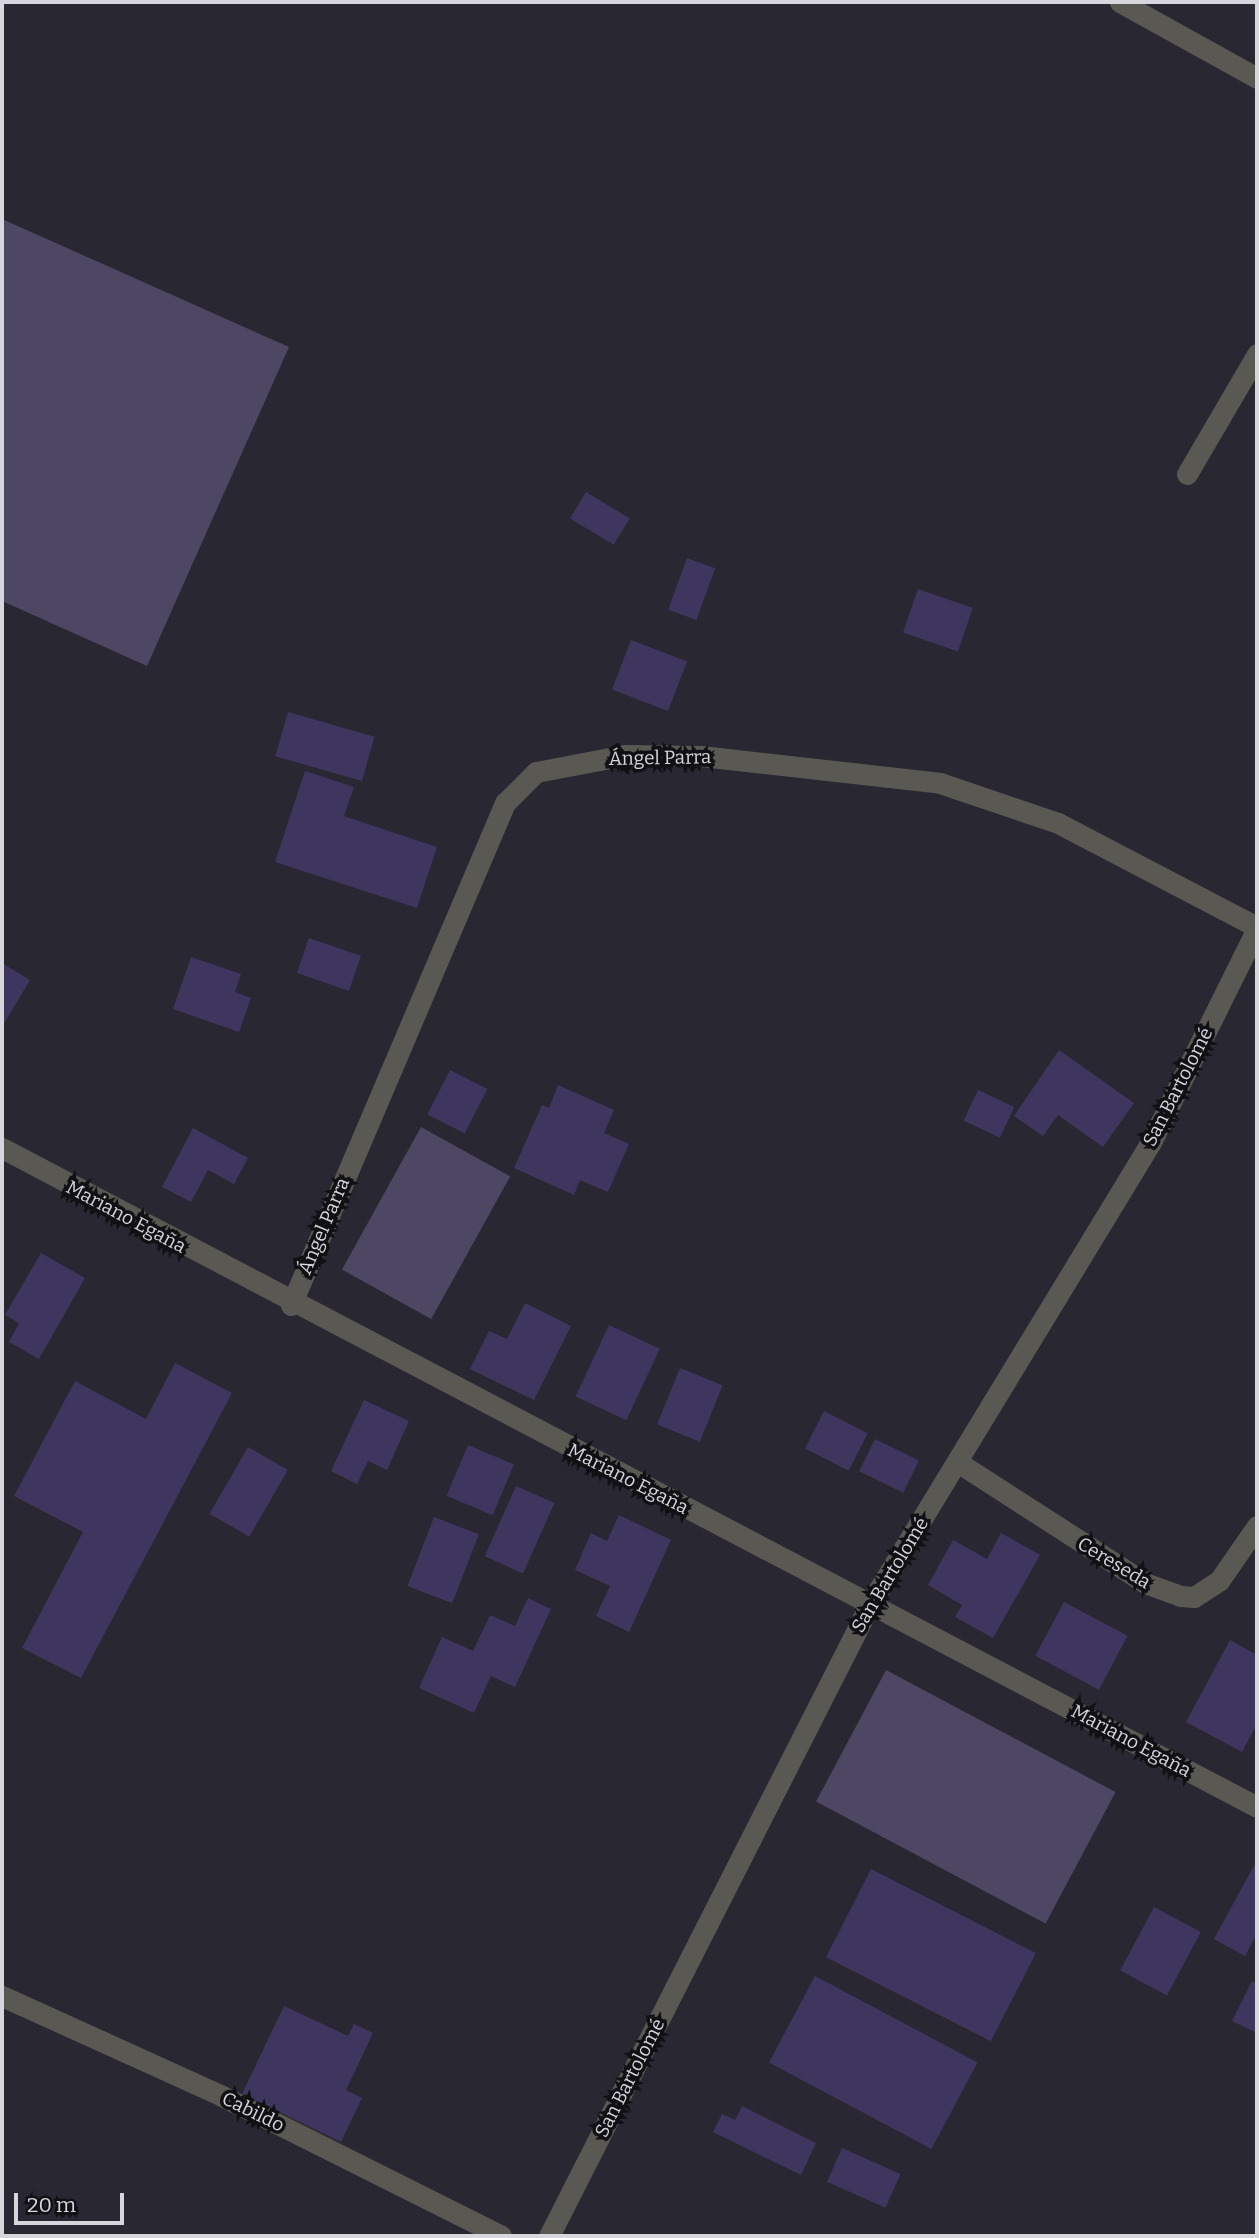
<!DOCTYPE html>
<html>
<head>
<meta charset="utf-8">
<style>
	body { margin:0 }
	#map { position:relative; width:1259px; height:2238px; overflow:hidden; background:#292731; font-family:Bitter,serif }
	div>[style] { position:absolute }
	.green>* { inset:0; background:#4d4763; transform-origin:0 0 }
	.building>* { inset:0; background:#3f365f; transform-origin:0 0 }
	.minor>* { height:21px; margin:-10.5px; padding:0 10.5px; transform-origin:10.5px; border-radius:10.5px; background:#595853 }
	span { translate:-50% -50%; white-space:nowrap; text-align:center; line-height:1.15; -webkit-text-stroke:7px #111115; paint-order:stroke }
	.street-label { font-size:19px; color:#d7d6dc }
	.frame { position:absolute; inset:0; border:4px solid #d7d6dc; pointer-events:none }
	.scale { position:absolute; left:14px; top:2193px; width:110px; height:32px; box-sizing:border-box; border:4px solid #d7d6dc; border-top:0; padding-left:9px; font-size:21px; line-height:24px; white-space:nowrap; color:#d7d6dc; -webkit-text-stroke:5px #111115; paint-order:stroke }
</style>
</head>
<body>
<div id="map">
	<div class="green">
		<i style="clip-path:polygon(2px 219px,289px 347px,147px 666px,2px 601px)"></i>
		<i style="left:421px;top:1127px;width:102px;height:163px;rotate:29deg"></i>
		<i style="left:886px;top:1670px;width:260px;height:149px;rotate:28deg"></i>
	</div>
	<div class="building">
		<i style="left:586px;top:492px;width:51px;height:31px;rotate:31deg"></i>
		<i style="left:687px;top:558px;width:30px;height:55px;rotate:20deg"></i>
		<i style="left:918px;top:589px;width:58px;height:46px;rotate:19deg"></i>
		<i style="left:631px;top:640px;width:60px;height:53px;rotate:21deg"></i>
		<i style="left:288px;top:712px;width:90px;height:46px;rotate:16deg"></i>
		<i style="clip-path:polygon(305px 771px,354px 787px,344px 816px,437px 847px,417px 908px,275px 862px)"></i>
		<i style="left:309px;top:938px;width:55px;height:37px;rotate:19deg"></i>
		<i style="clip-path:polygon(191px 957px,241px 974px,235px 992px,251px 998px,239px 1032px,173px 1009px)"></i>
		<i style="clip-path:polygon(2px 963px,30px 980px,2px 1027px)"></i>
		<i style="clip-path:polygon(1059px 1050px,1134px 1103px,1103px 1147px,1058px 1115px,1043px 1136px,1014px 1116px)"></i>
		<i style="left:450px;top:1070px;width:42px;height:50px;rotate:27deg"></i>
		<i style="clip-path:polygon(558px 1085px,614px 1110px,604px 1133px,629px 1144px,608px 1192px,580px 1180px,574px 1195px,514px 1168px,542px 1105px,549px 1108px)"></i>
		<i style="left:978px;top:1090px;width:40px;height:34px;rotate:25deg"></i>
		<i style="clip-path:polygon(193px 1128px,248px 1158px,234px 1184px,208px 1170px,191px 1202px,162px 1187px)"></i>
		<i style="clip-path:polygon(41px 1253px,85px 1278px,39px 1359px,9px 1342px,19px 1323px,5px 1315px)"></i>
		<i style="clip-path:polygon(525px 1303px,571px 1326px,534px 1400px,470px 1369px,489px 1331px,507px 1339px)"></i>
		<i style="left:609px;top:1325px;width:56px;height:79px;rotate:25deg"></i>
		<i style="clip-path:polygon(175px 1363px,232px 1393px,81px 1678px,22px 1648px,83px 1532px,14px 1496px,75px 1381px,146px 1419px)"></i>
		<i style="left:680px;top:1368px;width:46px;height:61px;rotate:22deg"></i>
		<i style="clip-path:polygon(364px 1400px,409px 1421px,387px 1470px,368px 1461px,357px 1484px,331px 1471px)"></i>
		<i style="left:824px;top:1411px;width:49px;height:42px;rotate:27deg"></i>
		<i style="left:875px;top:1439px;width:49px;height:36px;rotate:26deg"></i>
		<i style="left:468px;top:1445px;width:50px;height:55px;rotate:23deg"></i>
		<i style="left:248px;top:1447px;width:46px;height:77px;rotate:30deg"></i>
		<i style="left:516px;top:1486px;width:42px;height:77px;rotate:24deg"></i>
		<i style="clip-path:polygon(619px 1515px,671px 1540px,629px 1632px,596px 1616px,610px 1586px,575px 1570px,591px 1533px,607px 1541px)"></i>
		<i style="left:434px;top:1517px;width:48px;height:74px;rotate:21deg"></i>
		<i style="clip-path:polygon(1001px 1533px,1040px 1555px,993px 1638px,955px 1617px,962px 1605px,928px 1585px,953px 1540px,987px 1559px)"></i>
		<i style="clip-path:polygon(528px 1598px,551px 1609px,515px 1687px,491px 1676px,474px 1713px,419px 1688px,442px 1637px,473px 1651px,490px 1615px,515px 1626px)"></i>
		<i style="left:1064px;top:1602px;width:72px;height:61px;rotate:28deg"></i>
		<i style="clip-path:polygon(1230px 1640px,1257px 1655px,1257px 1724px,1242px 1752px,1186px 1722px)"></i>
		<i style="clip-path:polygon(1257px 1860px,1257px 1934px,1245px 1956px,1214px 1939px)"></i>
		<i style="left:871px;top:1869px;width:185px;height:99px;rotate:27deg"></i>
		<i style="left:1154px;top:1907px;width:53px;height:72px;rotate:28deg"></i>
		<i style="left:815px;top:1976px;width:184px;height:98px;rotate:28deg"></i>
		<i style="clip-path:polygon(1252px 1981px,1257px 1984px,1257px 2033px,1232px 2021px)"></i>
		<i style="clip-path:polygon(284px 2006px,348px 2036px,354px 2024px,373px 2033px,346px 2090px,362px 2098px,341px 2142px,242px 2094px)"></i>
		<i style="clip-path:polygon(742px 2106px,816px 2143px,801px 2175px,713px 2132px,722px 2114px,735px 2120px)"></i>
		<i style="left:842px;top:2148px;width:64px;height:37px;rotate:24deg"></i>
	</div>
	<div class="minor">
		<i style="left:1120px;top:2px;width:157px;rotate:29deg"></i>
		<i style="left:1187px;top:474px;width:139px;rotate:-59.7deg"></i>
		<i style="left:2px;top:1148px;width:1417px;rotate:27.7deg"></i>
		<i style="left:291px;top:1305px;width:546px;rotate:-66.91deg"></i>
		<i style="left:505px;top:803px;width:44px;rotate:-45deg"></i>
		<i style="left:536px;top:772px;width:92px;rotate:-10.7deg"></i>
		<i style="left:626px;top:755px;width:75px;rotate:0.8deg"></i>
		<i style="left:701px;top:756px;width:241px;rotate:6.4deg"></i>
		<i style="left:940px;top:783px;width:125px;rotate:18.7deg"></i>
		<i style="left:1058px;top:823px;width:225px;rotate:27.6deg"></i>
		<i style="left:959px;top:1463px;width:221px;rotate:32.8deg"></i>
		<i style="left:1145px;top:1583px;width:37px;rotate:20deg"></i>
		<i style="left:1180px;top:1596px;width:14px;rotate:4deg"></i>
		<i style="left:1194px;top:1597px;width:30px;rotate:-33deg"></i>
		<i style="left:1219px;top:1581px;width:67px;rotate:-55.4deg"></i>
		<i style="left:2px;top:1996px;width:242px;rotate:24.4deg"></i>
		<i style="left:222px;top:2096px;width:312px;rotate:26.6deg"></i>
		<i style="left:549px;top:2236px;width:709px;rotate:-63.07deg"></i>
		<i style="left:870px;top:1604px;width:541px;rotate:-58.69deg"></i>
		<i style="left:1151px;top:1142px;width:239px;rotate:-63.6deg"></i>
	</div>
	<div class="street-label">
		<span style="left:660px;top:758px;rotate:-1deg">Ángel Parra</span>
		<span style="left:1178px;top:1087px;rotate:-63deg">San Bartolomé</span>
		<span style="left:126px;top:1217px;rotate:28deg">Mariano Egaña</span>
		<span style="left:324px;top:1226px;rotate:-67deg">Ángel Parra</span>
		<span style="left:628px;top:1479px;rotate:27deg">Mariano Egaña</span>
		<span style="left:1114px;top:1563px;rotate:31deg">Cereseda</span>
		<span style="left:890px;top:1575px;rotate:-59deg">San Bartolomé</span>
		<span style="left:1131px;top:1741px;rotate:28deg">Mariano Egaña</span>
		<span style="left:630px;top:2078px;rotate:-63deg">San Bartolomé</span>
		<span style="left:253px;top:2112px;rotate:26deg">Cabildo</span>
	</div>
	<div class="frame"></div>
	<div class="scale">20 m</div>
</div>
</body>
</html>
